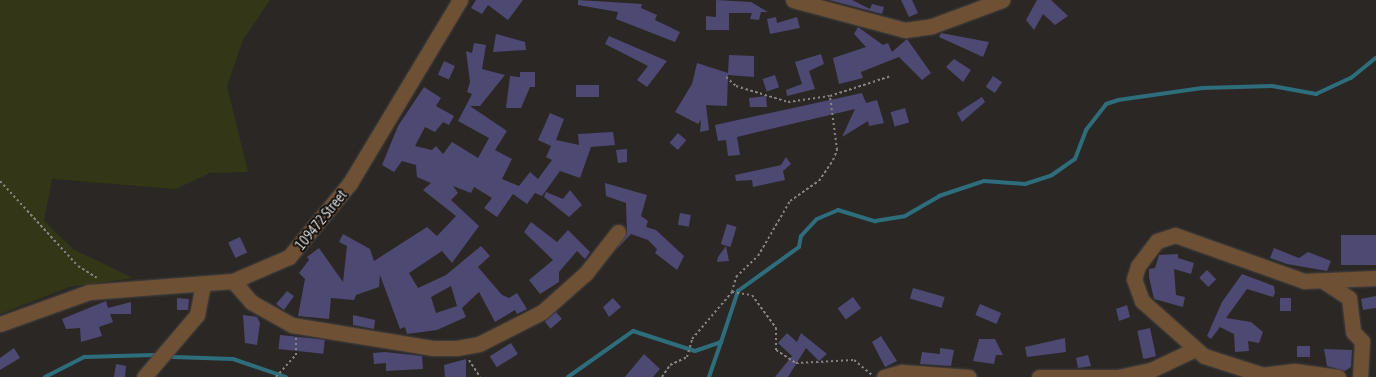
<!DOCTYPE html>
<html>
<head>
<meta charset="utf-8">
<style>
	body { margin:0 }
	#map { position:relative; width:1376px; height:377px; overflow:hidden; background:#2a2725; font-family:"Asap Condensed",sans-serif }
	div>[style] { position:absolute }
	.green>* { inset:0; background:#343717 }
	.stream>* { height:4px; margin:-2px; padding:0 2px; transform-origin:2px; border-radius:2px; background:#2e6e7c }
	.building>* { inset:0; background:#4e4972; transform-origin:0 0 }
	.path>* { height:2px; margin-top:-1px; transform-origin:0; background:repeating-linear-gradient(90deg,#868382 0 2.5px,transparent 0 5px) }
	.roads { filter:drop-shadow(0 0 1px #464341) drop-shadow(0 0 1px #464341) }
	.minor>* { height:15px; margin:-7.5px; padding:0 7.5px; transform-origin:7.5px; border-radius:7.5px; background:#6e5034 }
	span { translate:-50% -50%; white-space:nowrap; text-align:center; line-height:1.15; -webkit-text-stroke:4px #12100f; paint-order:stroke }
	.street-label { font-size:14px; color:#d8d5d4 }
</style>
</head>
<body>
<div id="map">
	<div class="green">
		<i style="clip-path:polygon(0 0,270px 0,243px 40px,227px 86px,248px 172px,210px 173px,176px 189px,52px 179px,44px 221px,73px 249px,133px 278px,69px 287px,0 314px)"></i>
	</div>
	<div class="stream">
		<i style="left:173px;top:357px;width:60px;rotate:1.9deg"></i>
		<i style="left:233px;top:359px;width:56px;rotate:18.8deg"></i>
		<i style="left:45px;top:377px;width:44px;rotate:-27.1deg"></i>
		<i style="left:84px;top:357px;width:70px;rotate:-1.6deg"></i>
		<i style="left:568px;top:377px;width:80px;rotate:-35.3deg"></i>
		<i style="left:633px;top:331px;width:65px;rotate:17.9deg"></i>
		<i style="left:695px;top:351px;width:28px;rotate:-19deg"></i>
		<i style="left:721px;top:342px;width:54px;rotate:-71.6deg"></i>
		<i style="left:738px;top:291px;width:75px;rotate:-35.8deg"></i>
		<i style="left:799px;top:247px;width:11px;rotate:-80deg"></i>
		<i style="left:801px;top:236px;width:23px;rotate:-47deg"></i>
		<i style="left:817px;top:219px;width:23px;rotate:-23deg"></i>
		<i style="left:838px;top:210px;width:39px;rotate:17deg"></i>
		<i style="left:875px;top:221px;width:30px;rotate:-9deg"></i>
		<i style="left:905px;top:216px;width:39px;rotate:-30deg"></i>
		<i style="left:939px;top:196px;width:47px;rotate:-18.4deg"></i>
		<i style="left:984px;top:181px;width:41px;rotate:4.2deg"></i>
		<i style="left:1025px;top:184px;width:28px;rotate:-18deg"></i>
		<i style="left:1052px;top:175px;width:28px;rotate:-35deg"></i>
		<i style="left:1075px;top:159px;width:31px;rotate:-69deg"></i>
		<i style="left:1086px;top:130px;width:33px;rotate:-52deg"></i>
		<i style="left:1106px;top:104px;width:13px;rotate:-18deg"></i>
		<i style="left:1118px;top:100px;width:85px;rotate:-8.1deg"></i>
		<i style="left:1202px;top:88px;width:70px;rotate:-1.6deg"></i>
		<i style="left:1272px;top:86px;width:45px;rotate:10.3deg"></i>
		<i style="left:1316px;top:94px;width:38px;rotate:-25deg"></i>
		<i style="left:1351px;top:78px;width:32px;rotate:-39deg"></i>
		<i style="left:709px;top:377px;width:37px;rotate:-71deg"></i>
	</div>
	<div class="building">
		<i style="clip-path:polygon(476px 0,523px 0,508px 20px,488px 5px,482px 14px,471px 8px)"></i>
		<i style="clip-path:polygon(578px 0,642px 4px,641px 8px,657px 15px,655px 20px,680px 32px,675px 42px,616px 19px,618px 12px,578px 5px)"></i>
		<i style="clip-path:polygon(716px 0,751px 2px,768px 12px,761px 12px,759px 20px,750px 19px,752px 13px,729px 13px,729px 30px,706px 30px,706px 16px,716px 17px)"></i>
		<i style="clip-path:polygon(829px 0,852px 0,870px 9px,872px 4px,884px 7px,882px 14px)"></i>
		<i style="clip-path:polygon(901px 0,912px 0,918px 13px,909px 17px)"></i>
		<i style="clip-path:polygon(1037px 0,1051px 0,1068px 16px,1055px 25px,1043px 14px,1034px 30px,1026px 20px)"></i>
		<i style="clip-path:polygon(776px 17px,777px 23px,797px 17px,800px 28px,770px 34px,767px 19px)"></i>
		<i style="clip-path:polygon(858px 27px,883px 45px,888px 43px,892px 52px,907px 39px,931px 73px,922px 80px,899px 57px,861px 72px,863px 78px,839px 84px,833px 58px,866px 47px,854px 34px)"></i>
		<i style="clip-path:polygon(941px 33px,989px 42px,983px 57px,939px 37px)"></i>
		<i style="clip-path:polygon(496px 34px,525px 42px,526px 50px,493px 52px)"></i>
		<i style="clip-path:polygon(609px 36px,667px 61px,647px 87px,637px 80px,648px 66px,605px 44px)"></i>
		<i style="clip-path:polygon(evenodd,474px 43px,486px 45px,482px 69px,505px 75px,480px 106px,470px 106px,507px 131px,495px 150px,512px 159px,502px 179px,519px 186px,530px 172px,538px 179px,552px 160px,546px 157px,551px 146px,538px 140px,550px 113px,564px 119px,556px 140px,579px 145px,578px 134px,613px 132px,615px 145px,591px 147px,580px 178px,560px 171px,542px 196px,535px 193px,527px 204px,513px 194px,497px 217px,484px 208px,492px 198px,474px 187px,471px 193px,453px 186px,458px 193px,451px 200px,479px 226px,452px 263px,442px 251px,409px 273px,418px 288px,446px 275px,481px 246px,490px 256px,478px 267px,502px 295px,509px 298px,517px 293px,527px 309px,517px 314px,515px 310px,495px 322px,479px 292px,462px 308px,466px 317px,437px 330px,407px 334px,405px 327px,400px 329px,380px 275px,379px 287px,356px 295px,354px 300px,331px 298px,329px 319px,298px 316px,305px 279px,299px 273px,309px 260px,307px 257px,319px 248px,343px 282px,347px 246px,339px 242px,343px 234px,370px 249px,374px 261px,427px 227px,437px 236px,456px 216px,423px 190px,431px 183px,417px 177px,416px 165px,402px 161px,394px 172px,382px 165px,398px 126px,424px 87px,441px 98px,436px 106px,454px 116px,449px 125px,443px 122px,435px 132px,425px 127px,415px 146px,432px 150px,436px 146px,443px 154px,452px 142px,478px 158px,489px 138px,458px 121px,472px 94px,467px 92px,470px 82px,466px 51px,472px 53px,474px 43px,451px 286px,457px 306px,436px 313px,431px 297px,451px 286px)"></i>
		<i style="clip-path:polygon(821px 54px,824px 64px,809px 71px,815px 89px,787px 96px,786px 90px,802px 84px,795px 62px)"></i>
		<i style="clip-path:polygon(729px 55px,754px 56px,754px 77px,728px 75px,727px 106px,706px 105px,709px 130px,700px 132px,701px 120px,698px 124px,675px 112px,692px 84px,697px 63px,728px 73px)"></i>
		<i style="clip-path:polygon(954px 59px,971px 70px,963px 82px,946px 67px)"></i>
		<i style="left:444px;top:61px;width:12px;height:15px;rotate:24deg"></i>
		<i style="clip-path:polygon(520px 72px,535px 72px,535px 87px,530px 87px,521px 108px,506px 108px,510px 76px,520px 77px)"></i>
		<i style="left:775px;top:75px;width:13px;height:13px;rotate:72deg"></i>
		<i style="left:993px;top:76px;width:11px;height:13px;rotate:34deg"></i>
		<i style="left:576px;top:85px;width:23px;height:12px"></i>
		<i style="clip-path:polygon(862px 93px,866px 103px,877px 100px,884px 123px,869px 126px,868px 121px,842px 137px,855px 109px,737px 137px,740px 155px,728px 156px,726px 140px,718px 141px,715px 125px)"></i>
		<i style="clip-path:polygon(766px 96px,767px 107px,750px 107px,749px 98px)"></i>
		<i style="clip-path:polygon(982px 97px,985px 102px,962px 122px,957px 113px)"></i>
		<i style="left:905px;top:108px;width:15px;height:15px;rotate:74deg"></i>
		<i style="left:678px;top:133px;width:11px;height:13px;rotate:41deg"></i>
		<i style="clip-path:polygon(627px 149px,627px 162px,618px 163px,616px 150px)"></i>
		<i style="clip-path:polygon(786px 157px,791px 164px,783px 171px,785px 180px,753px 187px,752px 180px,736px 181px,735px 175px,781px 165px)"></i>
		<i style="clip-path:polygon(605px 183px,647px 195px,641px 216px,648px 221px,646px 227px,656px 230px,684px 256px,677px 270px,655px 253px,657px 249px,648px 240px,631px 234px,615px 251px,627px 234px,626px 203px,606px 196px)"></i>
		<i style="clip-path:polygon(570px 190px,582px 205px,569px 217px,544px 197px,546px 192px,563px 199px)"></i>
		<i style="left:680px;top:213px;width:11px;height:12px;rotate:10deg"></i>
		<i style="clip-path:polygon(531px 222px,557px 242px,568px 230px,590px 252px,585px 259px,577px 251px,559px 272px,559px 282px,540px 294px,529px 280px,553px 260px,524px 232px)"></i>
		<i style="left:727px;top:224px;width:10px;height:21px;rotate:17deg"></i>
		<i style="left:1376px;top:235px;width:30px;height:35px;rotate:90deg"></i>
		<i style="left:240px;top:237px;width:17px;height:13px;rotate:65deg"></i>
		<i style="clip-path:polygon(726px 246px,729px 261px,717px 262px,718px 257px)"></i>
		<i style="clip-path:polygon(1274px 248px,1299px 258px,1308px 252px,1331px 261px,1327px 271px,1287px 264px,1270px 258px)"></i>
		<i style="clip-path:polygon(1178px 254px,1178px 258px,1194px 263px,1191px 274px,1174px 269px,1176px 295px,1185px 297px,1183px 307px,1154px 299px,1149px 277px,1149px 269px,1155px 268px,1159px 255px)"></i>
		<i style="left:1207px;top:270px;width:13px;height:11px;rotate:45deg"></i>
		<i style="clip-path:polygon(1242px 274px,1274px 286px,1275px 293px,1273px 297px,1247px 289px,1226px 318px,1251px 322px,1263px 332px,1259px 343px,1248px 341px,1249px 351px,1235px 352px,1234px 334px,1220px 327px,1211px 339px,1207px 336px,1222px 302px)"></i>
		<i style="left:913px;top:288px;width:33px;height:11px;rotate:16deg"></i>
		<i style="clip-path:polygon(287px 291px,294px 296px,284px 310px,276px 304px)"></i>
		<i style="clip-path:polygon(1376px 296px,1376px 308px,1363px 310px,1361px 299px)"></i>
		<i style="left:853px;top:297px;width:14px;height:19px;rotate:54deg"></i>
		<i style="clip-path:polygon(177px 298px,189px 299px,188px 310px,177px 310px)"></i>
		<i style="clip-path:polygon(613px 298px,621px 307px,609px 317px,603px 307px)"></i>
		<i style="left:1280px;top:298px;width:11px;height:13px"></i>
		<i style="clip-path:polygon(106px 301px,108px 308px,131px 302px,131px 314px,110px 314px,113px 322px,99px 327px,102px 336px,81px 342px,80px 328px,66px 329px,62px 319px)"></i>
		<i style="left:980px;top:304px;width:23px;height:12px;rotate:23deg"></i>
		<i style="clip-path:polygon(1127px 305px,1130px 317px,1119px 321px,1116px 309px)"></i>
		<i style="left:556px;top:312px;width:9px;height:15px;rotate:49deg"></i>
		<i style="clip-path:polygon(243px 315px,257px 317px,260px 323px,257px 345px,245px 343px)"></i>
		<i style="clip-path:polygon(353px 315px,375px 320px,374px 329px,353px 325px)"></i>
		<i style="left:1150px;top:328px;width:29px;height:13px;rotate:78deg"></i>
		<i style="clip-path:polygon(787px 333px,797px 342px,801px 333px,827px 354px,819px 361px,806px 348px,788px 377px,775px 377px,792px 356px,778px 343px)"></i>
		<i style="left:280px;top:335px;width:45px;height:14px;rotate:6deg"></i>
		<i style="clip-path:polygon(881px 336px,897px 361px,885px 367px,872px 342px)"></i>
		<i style="clip-path:polygon(1065px 338px,1066px 352px,1027px 357px,1025px 347px)"></i>
		<i style="clip-path:polygon(979px 339px,995px 339px,1003px 355px,996px 355px,994px 364px,973px 361px)"></i>
		<i style="left:511px;top:343px;width:13px;height:25px;rotate:58deg"></i>
		<i style="left:1297px;top:346px;width:13px;height:11px"></i>
		<i style="clip-path:polygon(14px 348px,20px 358px,0 370px,0 358px)"></i>
		<i style="clip-path:polygon(940px 348px,954px 350px,951px 366px,920px 364px,922px 352px,940px 354px)"></i>
		<i style="clip-path:polygon(1324px 349px,1352px 350px,1351px 367px,1345px 371px,1327px 366px)"></i>
		<i style="clip-path:polygon(385px 352px,422px 356px,423px 369px,386px 371px,386px 363px,374px 364px,373px 353px)"></i>
		<i style="clip-path:polygon(644px 354px,660px 369px,653px 377px,625px 377px)"></i>
		<i style="clip-path:polygon(1088px 355px,1091px 366px,1078px 368px,1076px 358px)"></i>
		<i style="clip-path:polygon(466px 359px,466px 377px,445px 377px,444px 365px)"></i>
		<i style="clip-path:polygon(116px 364px,126px 366px,125px 377px,114px 377px)"></i>
	</div>
	<div class="path">
		<i style="left:726px;top:77px;width:13px;rotate:42deg"></i>
		<i style="left:736px;top:86px;width:54px;rotate:17.1deg"></i>
		<i style="left:788px;top:102px;width:42px;rotate:-8.1deg"></i>
		<i style="left:830px;top:96px;width:64px;rotate:-18.2deg"></i>
		<i style="left:0;top:181px;width:115px;rotate:47.5deg"></i>
		<i style="left:78px;top:266px;width:22px;rotate:32deg"></i>
		<i style="left:732px;top:292px;width:20px;rotate:9deg"></i>
		<i style="left:752px;top:295px;width:41px;rotate:54deg"></i>
		<i style="left:776px;top:328px;width:22px;rotate:90deg"></i>
		<i style="left:776px;top:350px;width:24px;rotate:33deg"></i>
		<i style="left:796px;top:363px;width:58px;rotate:-3deg"></i>
		<i style="left:854px;top:360px;width:23px;rotate:40deg"></i>
		<i style="left:469px;top:360px;width:20px;rotate:57deg"></i>
		<i style="left:276px;top:377px;width:30px;rotate:-48deg"></i>
		<i style="left:296px;top:355px;width:17px;rotate:-90deg"></i>
		<i style="left:662px;top:377px;width:14px;rotate:-56deg"></i>
		<i style="left:670px;top:365px;width:19px;rotate:-25deg"></i>
		<i style="left:687px;top:357px;width:19px;rotate:-74deg"></i>
		<i style="left:692px;top:339px;width:62px;rotate:-49.6deg"></i>
		<i style="left:732px;top:292px;width:16px;rotate:-75deg"></i>
		<i style="left:736px;top:277px;width:30px;rotate:-44deg"></i>
		<i style="left:758px;top:256px;width:64px;rotate:-59.8deg"></i>
		<i style="left:790px;top:201px;width:35px;rotate:-35deg"></i>
		<i style="left:819px;top:181px;width:25px;rotate:-56deg"></i>
		<i style="left:833px;top:160px;width:11px;rotate:-68deg"></i>
		<i style="left:837px;top:150px;width:54px;rotate:-97.4deg"></i>
	</div>
	<div class="roads">
		<div class="minor">
			<i style="left:793px;top:0;width:116px;rotate:15deg"></i>
			<i style="left:905px;top:30px;width:27px;rotate:-8deg"></i>
			<i style="left:932px;top:26px;width:75px;rotate:-20.4deg"></i>
			<i style="left:233px;top:281px;width:28px;rotate:49deg"></i>
			<i style="left:251px;top:302px;width:47px;rotate:29.3deg"></i>
			<i style="left:292px;top:325px;width:142px;rotate:9.3deg"></i>
			<i style="left:432px;top:348px;width:25px"></i>
			<i style="left:457px;top:348px;width:22px;rotate:-10deg"></i>
			<i style="left:479px;top:344px;width:71px;rotate:-26.9deg"></i>
			<i style="left:542px;top:312px;width:59px;rotate:-41.6deg"></i>
			<i style="left:586px;top:273px;width:52px;rotate:-52deg"></i>
			<i style="left:1326px;top:283px;width:27px;rotate:33deg"></i>
			<i style="left:1349px;top:298px;width:34px;rotate:83deg"></i>
			<i style="left:1353px;top:332px;width:13px;rotate:45deg"></i>
			<i style="left:1362px;top:341px;width:36px;rotate:93deg"></i>
			<i style="left:0;top:324px;width:95px;rotate:-19.8deg"></i>
			<i style="left:89px;top:292px;width:144px;rotate:-4.4deg"></i>
			<i style="left:233px;top:281px;width:61px;rotate:-23.2deg"></i>
			<i style="left:289px;top:257px;width:96px;rotate:-50.5deg"></i>
			<i style="left:350px;top:183px;width:214px;rotate:-59deg"></i>
			<i style="left:144px;top:377px;width:82px;rotate:-49.5deg"></i>
			<i style="left:197px;top:315px;width:31px;rotate:-79deg"></i>
			<i style="left:884px;top:377px;width:19px;rotate:-16deg"></i>
			<i style="left:902px;top:372px;width:67px;rotate:4.3deg"></i>
			<i style="left:1039px;top:377px;width:79px"></i>
			<i style="left:1118px;top:377px;width:34px;rotate:-12deg"></i>
			<i style="left:1151px;top:370px;width:49px;rotate:-25.5deg"></i>
			<i style="left:1338px;top:377px;width:44px;rotate:-172.2deg"></i>
			<i style="left:1294px;top:371px;width:31px;rotate:173deg"></i>
			<i style="left:1263px;top:375px;width:62px;rotate:-162.1deg"></i>
			<i style="left:1204px;top:356px;width:83px;rotate:-138.4deg"></i>
			<i style="left:1142px;top:301px;width:23px;rotate:-110deg"></i>
			<i style="left:1134px;top:279px;width:14px;rotate:-73deg"></i>
			<i style="left:1138px;top:266px;width:31px;rotate:-53deg"></i>
			<i style="left:1157px;top:241px;width:19px;rotate:-18deg"></i>
			<i style="left:1175px;top:235px;width:137px;rotate:19.6deg"></i>
			<i style="left:1304px;top:281px;width:72px;rotate:-2.4deg"></i>
		</div>
	</div>
	<div class="street-label">
		<span style="left:321px;top:220px;rotate:-51deg">109472 Street</span>
	</div>
</div>
</body>
</html>
